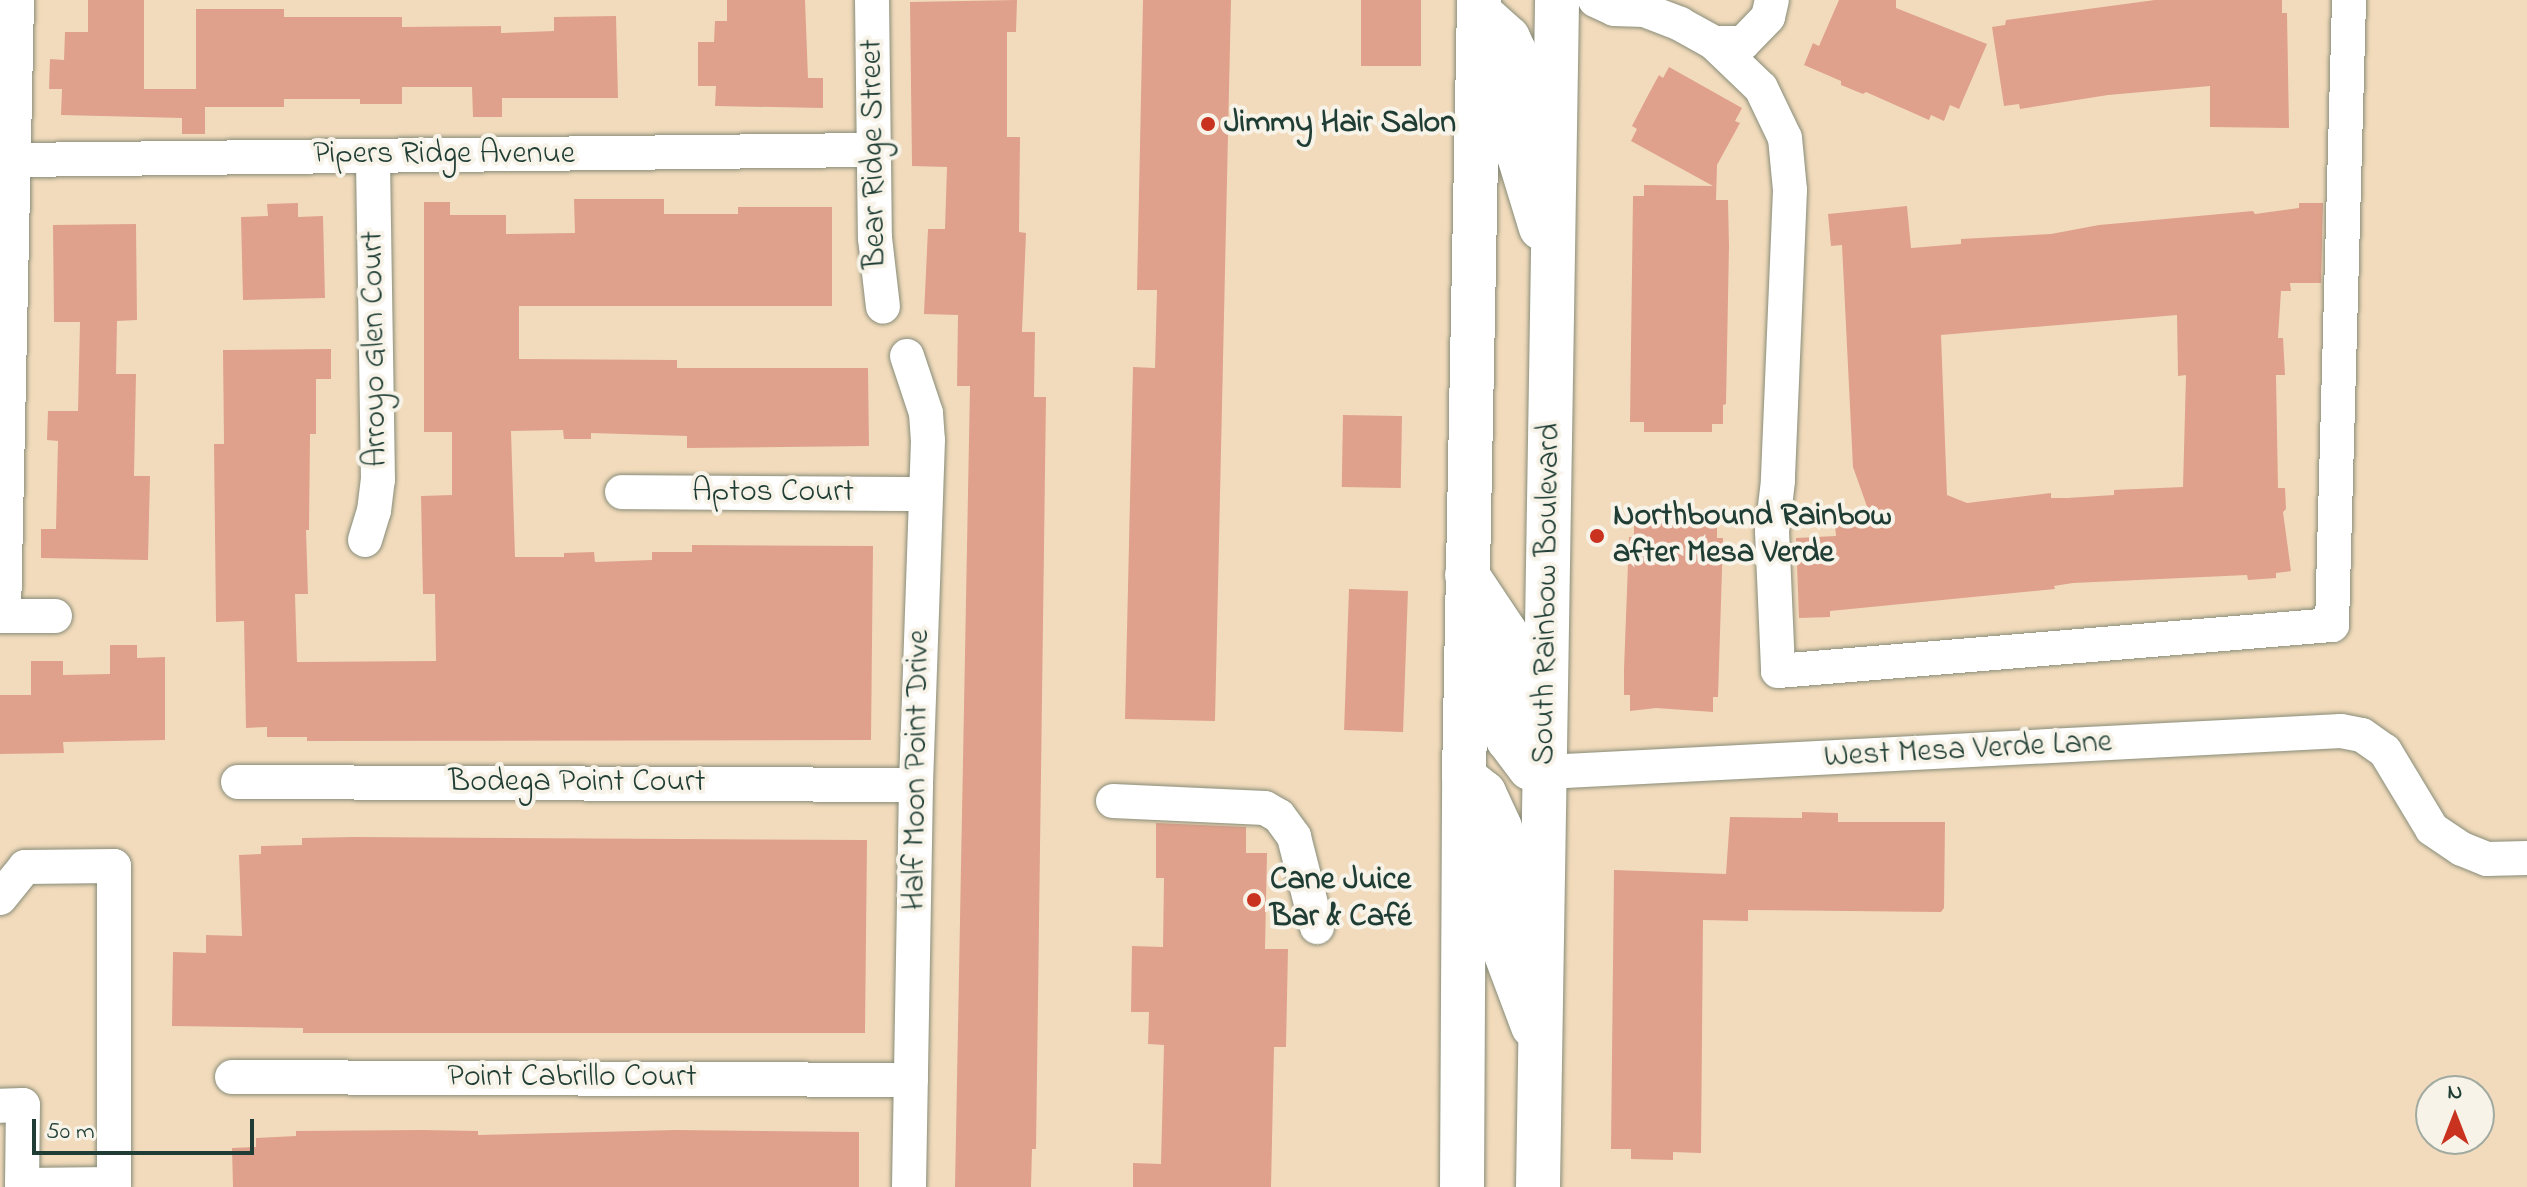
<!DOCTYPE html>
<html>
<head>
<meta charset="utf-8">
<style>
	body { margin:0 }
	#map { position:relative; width:2527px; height:1187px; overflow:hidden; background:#f2dbbc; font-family:"Indie Flower",sans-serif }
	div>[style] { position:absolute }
	.building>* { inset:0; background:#dfa18b; transform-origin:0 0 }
	.roads { filter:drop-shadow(0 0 2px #888c78) drop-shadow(0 0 2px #888c78) }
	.minor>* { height:34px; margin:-17px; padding:0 17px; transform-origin:17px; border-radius:17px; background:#fff }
	.major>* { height:44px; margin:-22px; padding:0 22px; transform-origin:22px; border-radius:22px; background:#fff }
	.dots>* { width:22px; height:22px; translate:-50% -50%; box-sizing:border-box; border:4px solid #f7f3e8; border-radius:50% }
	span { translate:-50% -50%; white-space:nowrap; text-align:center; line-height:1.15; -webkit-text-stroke:8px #f7f3e8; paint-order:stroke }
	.poi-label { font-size:32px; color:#1f3d34; font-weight:700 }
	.left { translate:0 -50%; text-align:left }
	.street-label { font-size:32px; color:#1f3d34 }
	.north { position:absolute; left:2415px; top:1075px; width:80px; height:80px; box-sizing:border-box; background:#f7f3e8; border:2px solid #a1aaa0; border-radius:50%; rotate:0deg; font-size:22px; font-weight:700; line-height:32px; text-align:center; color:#1f3d34 }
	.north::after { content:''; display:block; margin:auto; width:28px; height:36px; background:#c8321e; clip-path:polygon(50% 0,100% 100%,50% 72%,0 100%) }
	.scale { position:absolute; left:32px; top:1119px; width:222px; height:36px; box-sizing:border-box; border:4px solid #1f3d34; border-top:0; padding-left:10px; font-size:24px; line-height:28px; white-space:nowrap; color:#1f3d34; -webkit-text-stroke:6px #f7f3e8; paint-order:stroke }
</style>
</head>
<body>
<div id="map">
	<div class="building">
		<i style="clip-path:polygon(88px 0,144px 0,144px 89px,196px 89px,196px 9px,284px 9px,284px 17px,402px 17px,402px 27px,501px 26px,501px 33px,554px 31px,554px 17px,616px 16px,618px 98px,502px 98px,502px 117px,473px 117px,472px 87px,402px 87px,402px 104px,360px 104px,360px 99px,284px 99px,284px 107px,205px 107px,205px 134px,182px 134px,182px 118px,61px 115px,62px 89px,49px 89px,50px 59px,64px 60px,65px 32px,88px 32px)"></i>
		<i style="clip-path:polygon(727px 0,805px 0,808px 78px,823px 78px,823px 108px,715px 106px,716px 86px,698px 86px,698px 42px,714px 42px,715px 21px,727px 21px)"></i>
		<i style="clip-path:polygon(1017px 0,1016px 32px,1007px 32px,1007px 137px,1020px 137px,1019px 232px,1026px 233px,1022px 332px,1035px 332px,1034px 397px,1046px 397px,1036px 1149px,1032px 1149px,1031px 1187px,955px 1187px,970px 386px,957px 386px,958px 315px,924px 314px,928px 229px,945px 229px,947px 167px,912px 166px,910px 2px)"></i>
		<i style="clip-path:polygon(1143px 0,1231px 0,1215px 721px,1125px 719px,1133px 367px,1155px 368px,1157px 290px,1137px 290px)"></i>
		<i style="left:1361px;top:0;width:60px;height:66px"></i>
		<i style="clip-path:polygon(1839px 0,1896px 0,1896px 8px,1987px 44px,1959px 109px,1950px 105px,1944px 121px,1931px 115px,1929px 120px,1866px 92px,1863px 94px,1841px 85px,1841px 81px,1804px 65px,1813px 43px,1819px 46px)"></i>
		<i style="clip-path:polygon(2155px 0,2282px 0,2282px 13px,2287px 13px,2289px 128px,2210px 127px,2210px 86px,2108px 95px,2020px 109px,2019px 104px,2004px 106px,1992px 27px,2005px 25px,2006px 20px)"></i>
		<i style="clip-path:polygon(1669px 67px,1742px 108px,1735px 121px,1740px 123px,1717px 165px,1716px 200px,1728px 200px,1729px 246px,1726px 404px,1723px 405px,1723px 424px,1712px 424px,1712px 432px,1644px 432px,1644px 422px,1630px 422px,1633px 196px,1644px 196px,1644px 185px,1713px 186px,1631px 141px,1637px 129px,1632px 126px,1646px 99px,1659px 75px,1663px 78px)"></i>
		<i style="clip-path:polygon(574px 199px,664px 199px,664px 214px,738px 214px,738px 207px,832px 207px,832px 306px,519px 306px,519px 359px,677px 360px,677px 368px,868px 368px,869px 446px,687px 448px,687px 436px,591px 433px,591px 439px,564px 439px,563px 430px,511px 431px,515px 557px,564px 557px,564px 553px,594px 552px,595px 562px,652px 560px,652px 552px,692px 552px,692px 545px,873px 546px,871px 740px,307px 741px,307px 737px,267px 737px,267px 727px,246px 728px,244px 621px,216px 622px,214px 444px,224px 444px,223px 350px,331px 349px,331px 379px,316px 379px,316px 434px,310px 434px,309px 530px,306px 530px,308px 594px,295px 594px,297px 662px,436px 661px,435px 594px,423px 594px,421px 496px,452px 495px,452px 432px,424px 432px,424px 202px,450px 202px,450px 215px,506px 215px,506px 234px,575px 233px)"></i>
		<i style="clip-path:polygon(298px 203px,298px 217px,323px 216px,325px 298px,243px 300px,241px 217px,268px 216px,267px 204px)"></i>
		<i style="clip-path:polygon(evenodd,2299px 203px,2323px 203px,2321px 283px,2290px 283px,2291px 291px,2281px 291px,2278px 338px,2283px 338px,2285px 375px,2276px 375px,2278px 488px,2285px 488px,2286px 509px,2283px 512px,2291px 571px,2276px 573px,2276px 578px,2248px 580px,2247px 575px,2073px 583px,2054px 586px,2055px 589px,1830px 611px,1830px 617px,1799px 618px,1796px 538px,1836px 536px,1835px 526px,1848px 525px,1847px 514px,1869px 512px,1853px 467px,1842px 245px,1831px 246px,1828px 214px,1907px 206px,1911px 248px,1961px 244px,1961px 239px,2051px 234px,2099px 225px,2253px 211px,2255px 214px,2299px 208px,2299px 203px,2177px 315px,2178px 376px,2186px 375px,2183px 487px,2114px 490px,2114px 495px,2067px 498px,2051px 498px,2051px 493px,1967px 503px,1947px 495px,1941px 335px,2177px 315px)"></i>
		<i style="clip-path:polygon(136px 224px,137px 320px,117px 321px,116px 374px,136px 374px,134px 476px,150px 476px,148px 560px,41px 558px,41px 529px,56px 529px,58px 441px,47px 440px,48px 411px,78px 411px,80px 322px,54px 322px,53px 225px)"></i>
		<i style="left:1343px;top:415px;width:59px;height:72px;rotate:1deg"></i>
		<i style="clip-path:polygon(1634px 522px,1717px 523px,1717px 538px,1723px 538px,1718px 697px,1713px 697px,1713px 712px,1656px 708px,1630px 711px,1630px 695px,1624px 695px,1624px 669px,1629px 537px,1634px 537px)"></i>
		<i style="left:1349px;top:589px;width:59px;height:141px;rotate:2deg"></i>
		<i style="clip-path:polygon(110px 645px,137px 645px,137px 658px,165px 657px,165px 740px,63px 742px,64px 753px,0 754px,0 695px,31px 695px,31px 661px,63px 661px,63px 675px,110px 674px)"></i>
		<i style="clip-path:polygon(1802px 812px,1838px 813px,1838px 822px,1945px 822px,1944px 908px,1941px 912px,1748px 910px,1748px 921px,1703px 920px,1701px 1153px,1673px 1152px,1673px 1160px,1631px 1159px,1631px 1149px,1611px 1149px,1614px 870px,1726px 874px,1730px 817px,1802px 818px)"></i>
		<i style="clip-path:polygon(1156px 823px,1246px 827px,1246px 853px,1267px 853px,1265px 949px,1288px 949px,1286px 1047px,1274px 1047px,1271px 1187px,1133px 1187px,1133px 1163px,1161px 1164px,1164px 1045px,1148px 1044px,1149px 1012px,1131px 1012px,1132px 946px,1163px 947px,1164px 878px,1156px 878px)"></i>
		<i style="clip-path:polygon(354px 837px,867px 840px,865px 1033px,303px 1033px,303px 1028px,172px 1026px,173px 952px,206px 953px,206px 935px,242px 936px,239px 855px,261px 854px,261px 846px,302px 845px,302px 838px)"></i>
		<i style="clip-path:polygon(422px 1130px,478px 1131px,478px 1135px,676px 1130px,859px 1132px,859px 1187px,233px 1187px,232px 1148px,256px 1147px,256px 1138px,296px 1136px,296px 1131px)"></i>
	</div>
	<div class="roads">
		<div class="minor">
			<i style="left:872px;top:0;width:238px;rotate:89.3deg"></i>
			<i style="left:875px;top:238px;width:69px;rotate:83.4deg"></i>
			<i style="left:1595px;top:0;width:21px;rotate:25deg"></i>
			<i style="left:1614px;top:9px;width:30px;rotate:2deg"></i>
			<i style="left:1644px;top:10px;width:39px;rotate:21deg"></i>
			<i style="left:1680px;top:24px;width:39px;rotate:29deg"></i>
			<i style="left:1714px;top:43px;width:29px"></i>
			<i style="left:1743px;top:43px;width:36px;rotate:-46deg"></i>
			<i style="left:1768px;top:17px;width:17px;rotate:-77deg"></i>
			<i style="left:1714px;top:43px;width:65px;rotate:43.8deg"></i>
			<i style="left:1761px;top:88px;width:55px;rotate:64.4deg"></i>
			<i style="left:1785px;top:138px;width:52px;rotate:84.5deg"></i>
			<i style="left:1790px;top:190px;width:291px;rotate:92.4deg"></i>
			<i style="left:1778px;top:481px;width:50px;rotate:96.8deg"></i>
			<i style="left:1772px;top:531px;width:140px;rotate:87.5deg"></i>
			<i style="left:1778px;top:671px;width:556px;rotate:-4.75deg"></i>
			<i style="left:2332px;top:625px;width:625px;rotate:-88.44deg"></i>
			<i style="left:14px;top:160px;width:860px;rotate:-0.67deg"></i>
			<i style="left:907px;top:356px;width:60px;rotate:71.6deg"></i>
			<i style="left:926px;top:413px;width:27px;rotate:86deg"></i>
			<i style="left:928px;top:440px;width:345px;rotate:92deg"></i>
			<i style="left:916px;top:785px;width:402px;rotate:91deg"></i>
			<i style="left:622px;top:492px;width:303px;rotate:0.4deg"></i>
			<i style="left:365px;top:540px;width:30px;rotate:-73deg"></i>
			<i style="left:374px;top:511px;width:31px;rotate:-83deg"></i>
			<i style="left:378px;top:480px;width:324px;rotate:-90.9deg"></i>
			<i style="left:0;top:616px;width:55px"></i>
			<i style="left:4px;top:616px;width:616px;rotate:-88.79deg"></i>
			<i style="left:1546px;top:772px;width:796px;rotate:-2.95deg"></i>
			<i style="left:2341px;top:731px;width:21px;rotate:11deg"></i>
			<i style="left:2362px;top:735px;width:28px;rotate:35deg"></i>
			<i style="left:2385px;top:751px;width:91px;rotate:58.9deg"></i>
			<i style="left:2432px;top:829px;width:36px;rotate:34deg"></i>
			<i style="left:2462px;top:849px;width:27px;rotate:22deg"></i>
			<i style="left:2487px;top:859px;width:40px;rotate:-1.4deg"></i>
			<i style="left:238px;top:782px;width:678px;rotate:0.25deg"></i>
			<i style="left:1113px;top:801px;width:152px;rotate:2.6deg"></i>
			<i style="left:1265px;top:808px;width:16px;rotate:30deg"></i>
			<i style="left:1279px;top:816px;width:26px;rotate:54deg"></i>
			<i style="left:1294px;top:837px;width:93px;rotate:75.7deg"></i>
			<i style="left:0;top:898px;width:40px;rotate:-51deg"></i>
			<i style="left:25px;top:867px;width:89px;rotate:-0.6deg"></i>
			<i style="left:114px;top:866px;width:318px;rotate:90deg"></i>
			<i style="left:114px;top:1184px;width:92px;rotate:179.4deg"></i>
			<i style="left:22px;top:1185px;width:80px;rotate:-89.3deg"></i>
			<i style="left:23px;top:1105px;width:23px;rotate:178deg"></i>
			<i style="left:232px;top:1077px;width:679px;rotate:0.25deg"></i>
		</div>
		<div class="major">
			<i style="left:1479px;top:12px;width:39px;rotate:42deg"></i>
			<i style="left:1508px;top:38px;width:14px;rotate:65deg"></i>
			<i style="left:1514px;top:51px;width:18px;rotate:77deg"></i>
			<i style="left:1518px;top:69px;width:87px;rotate:89.3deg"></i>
			<i style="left:1519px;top:156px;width:75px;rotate:73deg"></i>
			<i style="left:1467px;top:575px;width:69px;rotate:56.3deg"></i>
			<i style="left:1505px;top:632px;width:87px;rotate:91.3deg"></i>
			<i style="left:1503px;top:719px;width:21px;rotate:76deg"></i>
			<i style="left:1508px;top:739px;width:36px;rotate:53deg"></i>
			<i style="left:1530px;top:768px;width:16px;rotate:14deg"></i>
			<i style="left:1464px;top:777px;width:26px;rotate:39deg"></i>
			<i style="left:1484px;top:793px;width:38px;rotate:65deg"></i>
			<i style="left:1500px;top:828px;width:113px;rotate:89.5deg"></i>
			<i style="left:1501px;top:941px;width:91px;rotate:69.4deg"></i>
			<i style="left:1462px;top:1187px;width:410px;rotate:-89.7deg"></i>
			<i style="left:1464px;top:777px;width:777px;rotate:-88.89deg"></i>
			<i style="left:1538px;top:1187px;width:1187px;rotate:-89.08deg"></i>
		</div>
	</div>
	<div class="dots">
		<i style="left:1208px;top:124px;background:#c8321e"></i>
		<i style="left:1597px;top:536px;background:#c8321e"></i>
		<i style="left:1254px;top:900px;background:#c8321e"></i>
	</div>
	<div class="poi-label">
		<span class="left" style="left:1224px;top:124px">Jimmy Hair Salon</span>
		<span class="left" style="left:1613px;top:536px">Northbound Rainbow<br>after Mesa Verde</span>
		<span class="left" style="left:1270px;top:900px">Cane Juice<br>Bar &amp; Café</span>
	</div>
	<div class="street-label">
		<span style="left:875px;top:154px;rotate:-91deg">Bear Ridge Street</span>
		<span style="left:444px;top:155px">Pipers Ridge Avenue</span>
		<span style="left:376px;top:349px;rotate:-91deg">Arroyo Glen Court</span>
		<span style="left:773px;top:493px">Aptos Court</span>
		<span style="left:1548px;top:594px;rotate:-89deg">South Rainbow Boulevard</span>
		<span style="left:1968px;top:751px;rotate:-3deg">West Mesa Verde Lane</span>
		<span style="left:918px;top:770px;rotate:-89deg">Half Moon Point Drive</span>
		<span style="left:577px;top:783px">Bodega Point Court</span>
		<span style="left:572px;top:1078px">Point Cabrillo Court</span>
	</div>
	<div class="north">N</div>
	<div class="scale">50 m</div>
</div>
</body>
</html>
